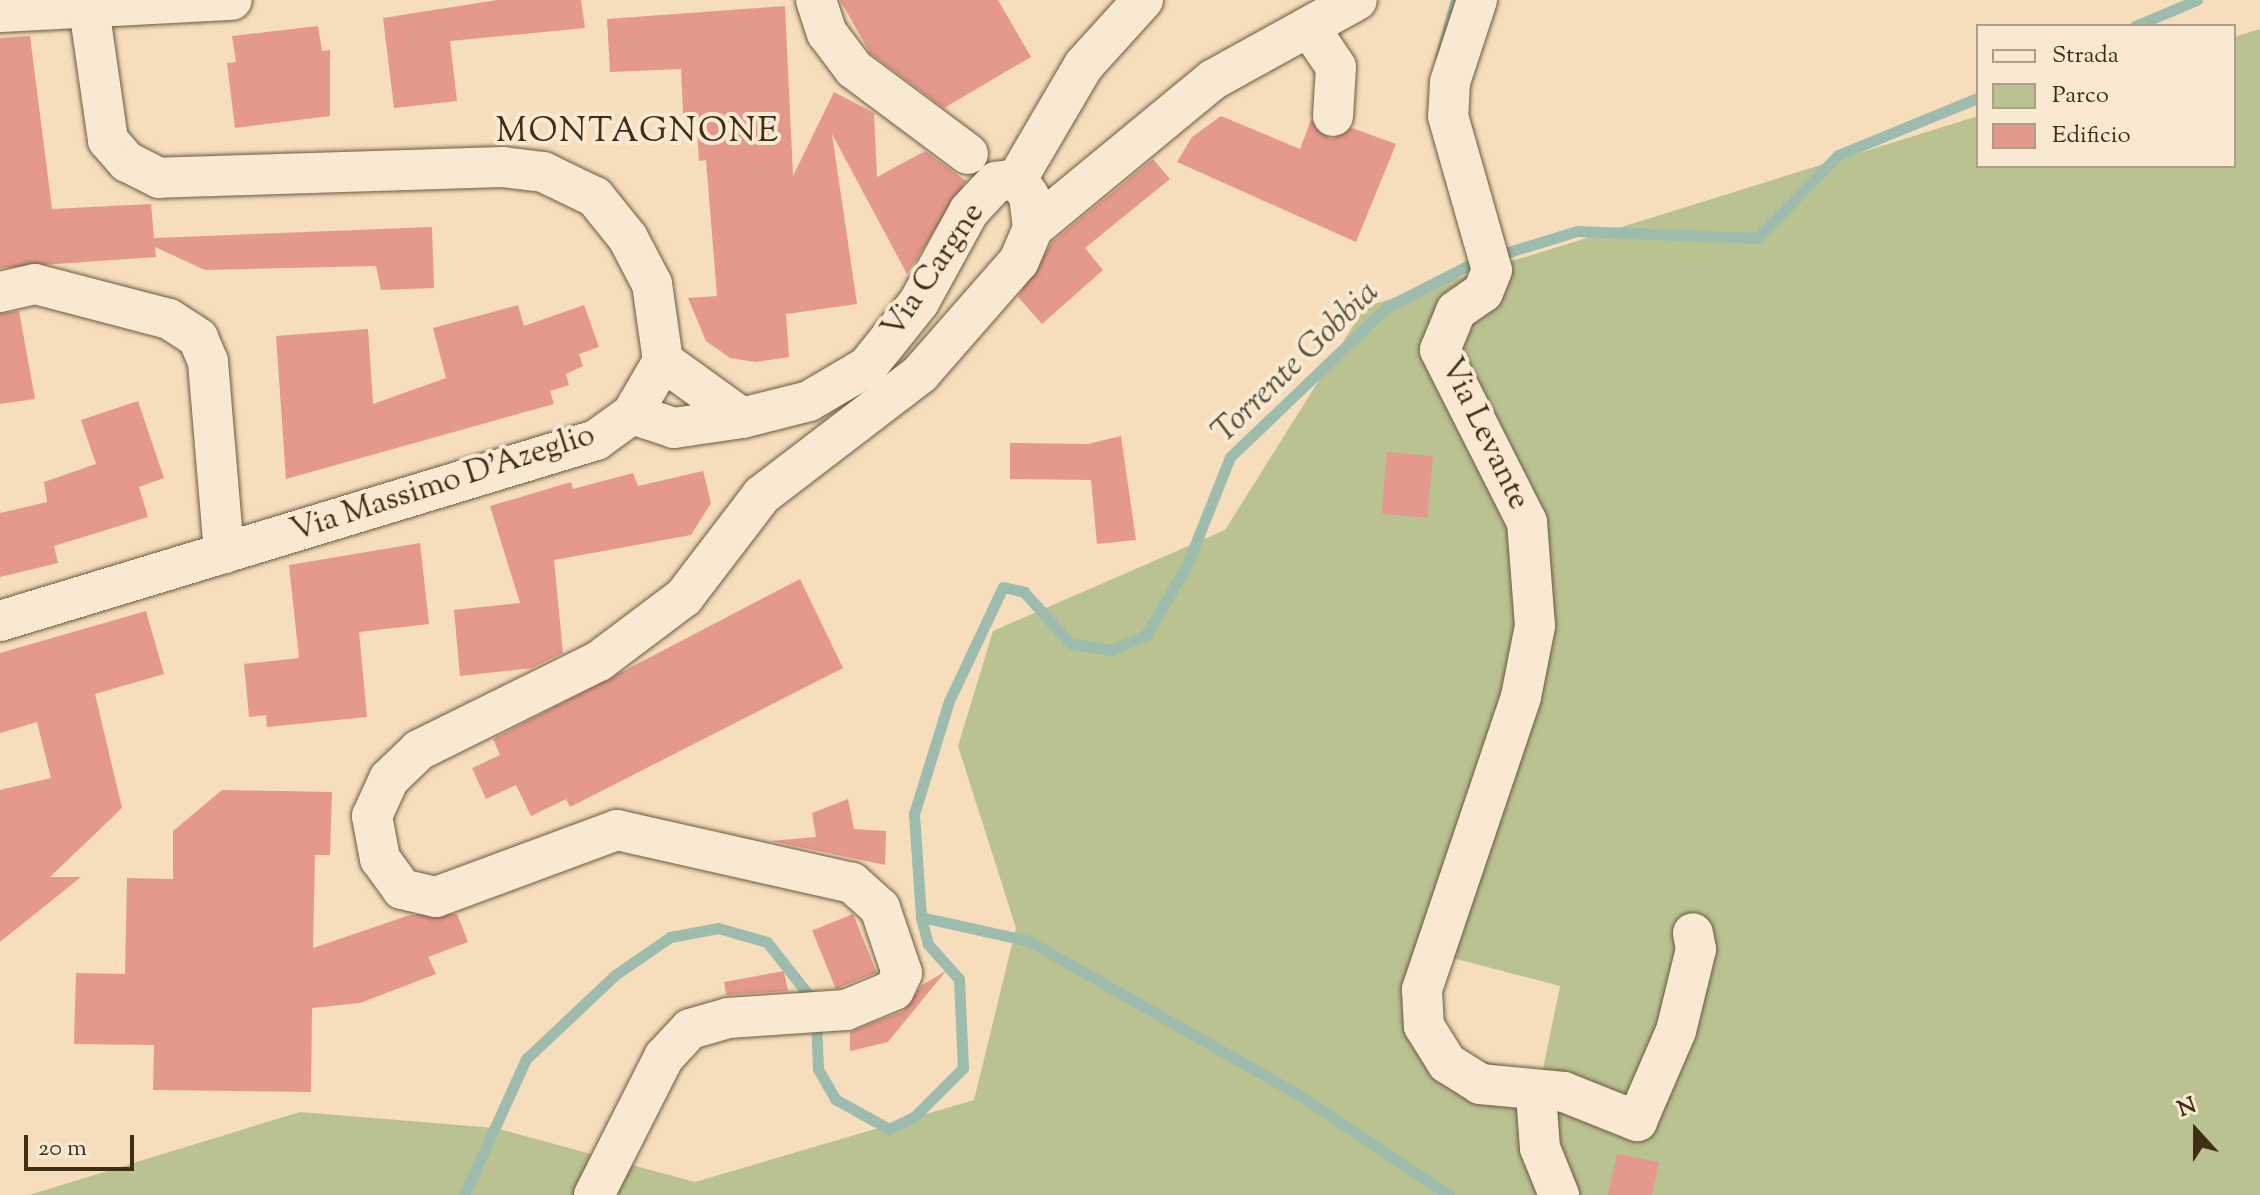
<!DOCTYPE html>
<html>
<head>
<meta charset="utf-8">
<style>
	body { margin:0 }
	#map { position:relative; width:2260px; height:1195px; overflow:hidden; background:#f6ddbb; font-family:"Sorts Mill Goudy",serif }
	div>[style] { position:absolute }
	.green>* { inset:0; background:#bac292 }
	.stream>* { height:11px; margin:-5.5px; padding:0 5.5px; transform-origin:5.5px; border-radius:5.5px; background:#9dbcae }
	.building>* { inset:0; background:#e4998c; transform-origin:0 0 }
	.roads { filter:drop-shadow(0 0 2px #6d5a3f) drop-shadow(0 0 2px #6d5a3f) }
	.minor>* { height:40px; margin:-20px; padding:0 20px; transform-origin:20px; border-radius:20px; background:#f9e9d3 }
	span { translate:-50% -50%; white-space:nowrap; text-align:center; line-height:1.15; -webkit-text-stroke:8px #f9e9d3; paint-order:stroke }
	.street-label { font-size:32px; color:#3f2e16 }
	.neighbourhood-label { font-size:34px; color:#3f2e16; letter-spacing:2px }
	.water-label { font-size:34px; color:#56523c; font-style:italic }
	.legend { position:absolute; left:1976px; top:24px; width:260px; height:144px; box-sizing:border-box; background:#f9e9d3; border:2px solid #af9e87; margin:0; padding:10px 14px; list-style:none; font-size:24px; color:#3f2e16 }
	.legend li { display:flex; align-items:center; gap:16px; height:40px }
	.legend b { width:40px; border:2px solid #af9e87 }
	.north { position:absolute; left:2156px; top:1091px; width:80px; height:80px; -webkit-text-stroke:6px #f9e9d3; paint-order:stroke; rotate:339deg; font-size:22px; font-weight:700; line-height:32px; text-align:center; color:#3f2e16 }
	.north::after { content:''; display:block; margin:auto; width:28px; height:36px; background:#3f2e16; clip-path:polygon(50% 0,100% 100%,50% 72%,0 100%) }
	.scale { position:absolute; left:24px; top:1135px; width:110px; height:36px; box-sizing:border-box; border:4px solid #3f2e16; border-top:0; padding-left:10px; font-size:24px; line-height:28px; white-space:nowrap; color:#3f2e16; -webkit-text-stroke:6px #f9e9d3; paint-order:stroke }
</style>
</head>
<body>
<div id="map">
	<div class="green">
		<i style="clip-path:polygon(evenodd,2260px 29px,2260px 1195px,29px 1195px,300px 1112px,495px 1128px,695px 1182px,974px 1100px,1016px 928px,958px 746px,993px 631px,1225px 530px,1365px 307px,1978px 116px,1978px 166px,2234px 166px,2234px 37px,2260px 29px,1445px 956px,1560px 986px,1542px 1074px,1448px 1053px,1429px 999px,1445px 956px)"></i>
	</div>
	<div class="stream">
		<i style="left:2135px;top:26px;width:67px;rotate:-22.8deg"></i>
		<i style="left:1440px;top:57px;width:59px;rotate:-74.3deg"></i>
		<i style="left:921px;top:917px;width:111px;rotate:12.5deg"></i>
		<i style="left:1029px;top:941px;width:313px;rotate:29.7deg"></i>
		<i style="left:1301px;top:1096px;width:178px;rotate:33.8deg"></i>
		<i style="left:816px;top:1020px;width:49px;rotate:87.7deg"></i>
		<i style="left:818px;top:1069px;width:34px;rotate:60deg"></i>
		<i style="left:835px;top:1099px;width:62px;rotate:29.1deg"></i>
		<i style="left:889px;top:1129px;width:28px;rotate:-26deg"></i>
		<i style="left:914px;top:1117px;width:69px;rotate:-45deg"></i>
		<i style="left:963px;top:1068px;width:89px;rotate:-92.6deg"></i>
		<i style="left:959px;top:979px;width:47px;rotate:-131.5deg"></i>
		<i style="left:928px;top:944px;width:28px;rotate:-105deg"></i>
		<i style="left:921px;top:917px;width:103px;rotate:-93.9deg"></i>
		<i style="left:914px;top:814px;width:118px;rotate:-72.8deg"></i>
		<i style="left:949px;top:701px;width:126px;rotate:-64.7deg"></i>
		<i style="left:1003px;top:587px;width:22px;rotate:13deg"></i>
		<i style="left:1024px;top:592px;width:69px;rotate:48deg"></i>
		<i style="left:1070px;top:643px;width:42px;rotate:9.7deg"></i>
		<i style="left:1111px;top:650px;width:38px;rotate:-23deg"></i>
		<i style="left:1146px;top:635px;width:81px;rotate:-59.6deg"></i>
		<i style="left:1187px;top:565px;width:116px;rotate:-68.3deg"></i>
		<i style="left:1230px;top:457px;width:217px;rotate:-43.7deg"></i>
		<i style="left:1387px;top:307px;width:97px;rotate:-27.1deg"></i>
		<i style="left:1473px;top:263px;width:109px;rotate:-17.1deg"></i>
		<i style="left:1577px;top:231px;width:180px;rotate:2.2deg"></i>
		<i style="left:1757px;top:238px;width:116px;rotate:-45.7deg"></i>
		<i style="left:1838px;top:155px;width:151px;rotate:-22.2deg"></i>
		<i style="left:464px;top:1195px;width:149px;rotate:-65.5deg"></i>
		<i style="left:526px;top:1059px;width:122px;rotate:-43.3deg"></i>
		<i style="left:615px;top:975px;width:67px;rotate:-34.6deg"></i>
		<i style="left:670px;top:937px;width:49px;rotate:-10.6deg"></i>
		<i style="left:718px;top:928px;width:51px;rotate:15.9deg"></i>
		<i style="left:767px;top:942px;width:78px;rotate:51.8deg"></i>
	</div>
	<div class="building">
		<i style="clip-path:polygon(497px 0,581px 0,585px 28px,450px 41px,457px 101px,394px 108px,383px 18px)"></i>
		<i style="clip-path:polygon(840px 0,998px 0,1031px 57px,944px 108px,870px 53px)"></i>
		<i style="clip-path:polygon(785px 6px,793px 176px,834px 92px,874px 113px,877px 177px,925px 151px,966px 181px,907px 274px,832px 134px,857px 304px,786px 314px,789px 357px,756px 362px,730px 358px,706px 341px,688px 298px,717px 296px,706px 160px,699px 161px,696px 113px,683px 113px,681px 69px,610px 72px,607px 19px)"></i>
		<i style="clip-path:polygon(318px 26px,322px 51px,330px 50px,330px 116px,235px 128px,227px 63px,236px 62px,232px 36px)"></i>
		<i style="clip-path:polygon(30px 36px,52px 209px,151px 204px,154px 238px,432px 227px,434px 288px,381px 290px,376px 266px,205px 270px,155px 247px,156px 257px,0 268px,0 38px)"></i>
		<i style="clip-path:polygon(1221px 116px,1300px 149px,1311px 120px,1331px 139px,1352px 128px,1396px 144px,1356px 242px,1177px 162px,1192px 137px)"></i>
		<i style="clip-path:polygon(1153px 159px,1170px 179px,1085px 248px,1103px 270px,1042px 324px,1018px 297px,1052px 242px)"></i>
		<i style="clip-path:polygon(518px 305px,524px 326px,584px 305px,599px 347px,579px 354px,583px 366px,566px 374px,569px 385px,550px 391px,554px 404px,286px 479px,276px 336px,368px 329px,373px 404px,446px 378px,433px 328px)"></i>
		<i style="clip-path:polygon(19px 311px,35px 399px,0 404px,0 314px)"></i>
		<i style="clip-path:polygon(138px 401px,164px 478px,139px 487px,148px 517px,54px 546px,58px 563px,0 577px,0 513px,47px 502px,44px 482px,96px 464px,81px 420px)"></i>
		<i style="clip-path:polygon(1121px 436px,1136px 540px,1097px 544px,1091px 480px,1010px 479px,1010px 443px,1088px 444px)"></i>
		<i style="left:1387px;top:452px;width:46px;height:62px;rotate:5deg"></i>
		<i style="clip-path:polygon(703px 471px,711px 503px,691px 535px,554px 560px,563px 653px,532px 668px,460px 676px,454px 610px,520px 603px,490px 506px,571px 482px,573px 489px,633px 473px,638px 486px)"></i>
		<i style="clip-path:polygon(420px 543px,429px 624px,359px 632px,367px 717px,267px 727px,266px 715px,249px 717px,244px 664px,299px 658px,289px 565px)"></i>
		<i style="clip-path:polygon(800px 579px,843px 668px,570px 807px,566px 799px,531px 816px,516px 785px,486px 799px,472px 768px,500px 755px,493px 739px)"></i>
		<i style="clip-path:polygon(146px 611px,164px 674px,95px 694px,122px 808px,50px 877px,81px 877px,0 942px,0 790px,51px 778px,37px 722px,0 733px,0 653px)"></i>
		<i style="clip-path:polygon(222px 790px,332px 792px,330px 855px,315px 855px,313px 948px,410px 915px,457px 914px,468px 942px,428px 957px,436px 974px,360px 1003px,312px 1008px,311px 1092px,153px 1090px,154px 1045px,74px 1044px,76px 973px,125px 974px,127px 878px,173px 879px,173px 831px)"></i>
		<i style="clip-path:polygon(848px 799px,854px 829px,886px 831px,885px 865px,771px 841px,816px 837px,812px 813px)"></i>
		<i style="left:853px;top:914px;width:63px;height:44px;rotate:68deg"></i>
		<i style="clip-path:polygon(784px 971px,788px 991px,726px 995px,724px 982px)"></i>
		<i style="clip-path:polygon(946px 971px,888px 1042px,850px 1051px,850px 1032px,903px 1011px,922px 985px)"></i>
		<i style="clip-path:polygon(1617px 1154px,1659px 1162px,1652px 1195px,1608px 1195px)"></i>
	</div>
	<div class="roads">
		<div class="minor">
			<i style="left:816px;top:0;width:35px;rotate:72deg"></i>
			<i style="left:827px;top:33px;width:45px;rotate:53.1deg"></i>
			<i style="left:854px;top:69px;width:142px;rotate:36.7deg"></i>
			<i style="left:1477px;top:0;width:86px;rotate:108.2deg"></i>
			<i style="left:1450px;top:82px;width:34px;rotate:93deg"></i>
			<i style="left:1448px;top:116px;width:160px;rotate:74.1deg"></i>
			<i style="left:1492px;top:270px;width:24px;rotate:112deg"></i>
			<i style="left:1483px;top:292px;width:33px;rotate:145deg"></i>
			<i style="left:1456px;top:311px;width:42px;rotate:112.3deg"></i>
			<i style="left:1440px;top:350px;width:193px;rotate:63.2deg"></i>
			<i style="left:1527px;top:522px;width:104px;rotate:85.6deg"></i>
			<i style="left:1535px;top:626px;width:72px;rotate:101.2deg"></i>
			<i style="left:1521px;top:697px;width:309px;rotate:108.7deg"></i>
			<i style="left:1422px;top:990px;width:36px;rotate:87deg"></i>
			<i style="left:1424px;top:1026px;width:44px;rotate:58.1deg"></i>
			<i style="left:1447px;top:1063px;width:39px;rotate:32deg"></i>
			<i style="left:1480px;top:1084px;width:84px;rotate:5.4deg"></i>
			<i style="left:1564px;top:1092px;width:79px;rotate:21.7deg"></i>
			<i style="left:1637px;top:1121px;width:98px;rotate:-66.6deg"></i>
			<i style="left:1676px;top:1031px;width:84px;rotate:-76.3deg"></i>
			<i style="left:1696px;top:949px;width:16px;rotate:-101deg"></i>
			<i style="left:0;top:12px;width:232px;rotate:-3deg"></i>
			<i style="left:1309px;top:27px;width:48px;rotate:56deg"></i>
			<i style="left:1336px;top:67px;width:49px;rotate:93.5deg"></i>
			<i style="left:1017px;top:179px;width:132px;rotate:-59.6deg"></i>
			<i style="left:1084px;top:65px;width:88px;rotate:-47.8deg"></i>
			<i style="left:1033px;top:228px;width:234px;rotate:-39.5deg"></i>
			<i style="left:1214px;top:79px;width:163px;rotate:-28.9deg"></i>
			<i style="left:0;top:292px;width:36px;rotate:-13deg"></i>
			<i style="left:35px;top:284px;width:138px;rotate:14.6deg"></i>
			<i style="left:169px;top:319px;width:35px;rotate:33deg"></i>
			<i style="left:198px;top:338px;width:26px;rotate:67deg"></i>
			<i style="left:208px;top:362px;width:192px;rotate:85.2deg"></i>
			<i style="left:663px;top:361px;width:97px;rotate:35.8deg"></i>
			<i style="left:632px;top:414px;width:44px;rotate:18.4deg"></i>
			<i style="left:674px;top:428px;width:69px;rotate:-8.4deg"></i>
			<i style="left:742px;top:418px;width:69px;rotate:-14.2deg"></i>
			<i style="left:809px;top:401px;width:67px;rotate:-30.4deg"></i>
			<i style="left:867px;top:367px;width:83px;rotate:-51.3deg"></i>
			<i style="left:919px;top:302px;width:104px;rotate:-61.2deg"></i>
			<i style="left:969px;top:211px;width:40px;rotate:-47deg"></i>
			<i style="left:996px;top:182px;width:21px;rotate:-8deg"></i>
			<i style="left:0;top:621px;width:623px;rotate:-16.89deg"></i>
			<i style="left:596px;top:440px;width:44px;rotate:-35.8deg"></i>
			<i style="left:632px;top:414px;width:61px;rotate:-59.7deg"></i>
			<i style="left:663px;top:361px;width:78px;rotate:-98.1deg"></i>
			<i style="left:652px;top:284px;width:52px;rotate:-117.6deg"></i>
			<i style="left:628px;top:238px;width:53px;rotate:-128.8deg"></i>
			<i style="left:595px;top:197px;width:58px;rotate:-154.3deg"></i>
			<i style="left:543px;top:172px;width:40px;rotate:-172.9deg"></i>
			<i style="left:503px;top:167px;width:344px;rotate:178.2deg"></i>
			<i style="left:159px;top:178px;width:36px;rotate:-153deg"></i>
			<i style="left:127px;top:162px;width:29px;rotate:-131deg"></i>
			<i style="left:108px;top:140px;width:133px;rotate:-98.2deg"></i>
			<i style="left:1536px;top:1094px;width:54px;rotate:85.8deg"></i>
			<i style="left:1540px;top:1148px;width:51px;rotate:68deg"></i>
			<i style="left:594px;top:1195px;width:155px;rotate:-63.1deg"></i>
			<i style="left:664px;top:1057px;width:38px;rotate:-47deg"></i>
			<i style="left:690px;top:1029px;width:40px;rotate:-16deg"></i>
			<i style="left:728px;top:1018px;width:118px;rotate:-3.9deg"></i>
			<i style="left:846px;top:1010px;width:52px;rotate:-22.6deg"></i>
			<i style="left:894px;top:990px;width:19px;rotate:-65deg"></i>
			<i style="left:902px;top:973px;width:69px;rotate:-108.7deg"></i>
			<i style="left:880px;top:908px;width:38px;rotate:-138deg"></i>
			<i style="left:852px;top:883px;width:241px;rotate:-167.3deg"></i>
			<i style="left:617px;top:830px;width:193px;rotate:159.7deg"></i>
			<i style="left:436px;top:897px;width:35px;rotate:-167deg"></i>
			<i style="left:402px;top:889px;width:37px;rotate:-126deg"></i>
			<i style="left:380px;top:859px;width:44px;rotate:-100.5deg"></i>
			<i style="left:372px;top:816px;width:41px;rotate:-65.3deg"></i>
			<i style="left:389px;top:779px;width:42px;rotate:-44deg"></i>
			<i style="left:419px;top:750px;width:201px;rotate:-26.3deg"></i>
			<i style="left:599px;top:661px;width:106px;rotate:-37deg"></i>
			<i style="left:684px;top:597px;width:128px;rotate:-52.6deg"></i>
			<i style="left:762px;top:495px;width:199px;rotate:-37.4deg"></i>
			<i style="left:920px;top:374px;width:150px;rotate:-48.8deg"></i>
			<i style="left:1019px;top:261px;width:36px;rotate:-67deg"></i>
			<i style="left:1033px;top:228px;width:32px;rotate:-97deg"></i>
			<i style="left:1029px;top:196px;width:21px;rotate:-125deg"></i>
		</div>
	</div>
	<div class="street-label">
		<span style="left:934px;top:271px;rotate:-56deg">Via Cargne</span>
		<span style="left:1484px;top:434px;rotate:64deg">Via Levante</span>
		<span style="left:443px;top:484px;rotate:-18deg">Via Massimo D'Azeglio</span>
	</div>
	<div class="neighbourhood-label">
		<span style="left:638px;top:133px">MONTAGNONE</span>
	</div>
	<div class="water-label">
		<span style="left:1296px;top:363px;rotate:-44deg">Torrente Gobbia</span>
	</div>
	<ul class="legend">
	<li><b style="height:10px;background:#f9e9d3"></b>Strada</li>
	<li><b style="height:22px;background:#bac292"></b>Parco</li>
	<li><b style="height:22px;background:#e4998c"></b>Edificio</li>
	</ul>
	<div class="north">N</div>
	<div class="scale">20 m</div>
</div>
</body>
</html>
